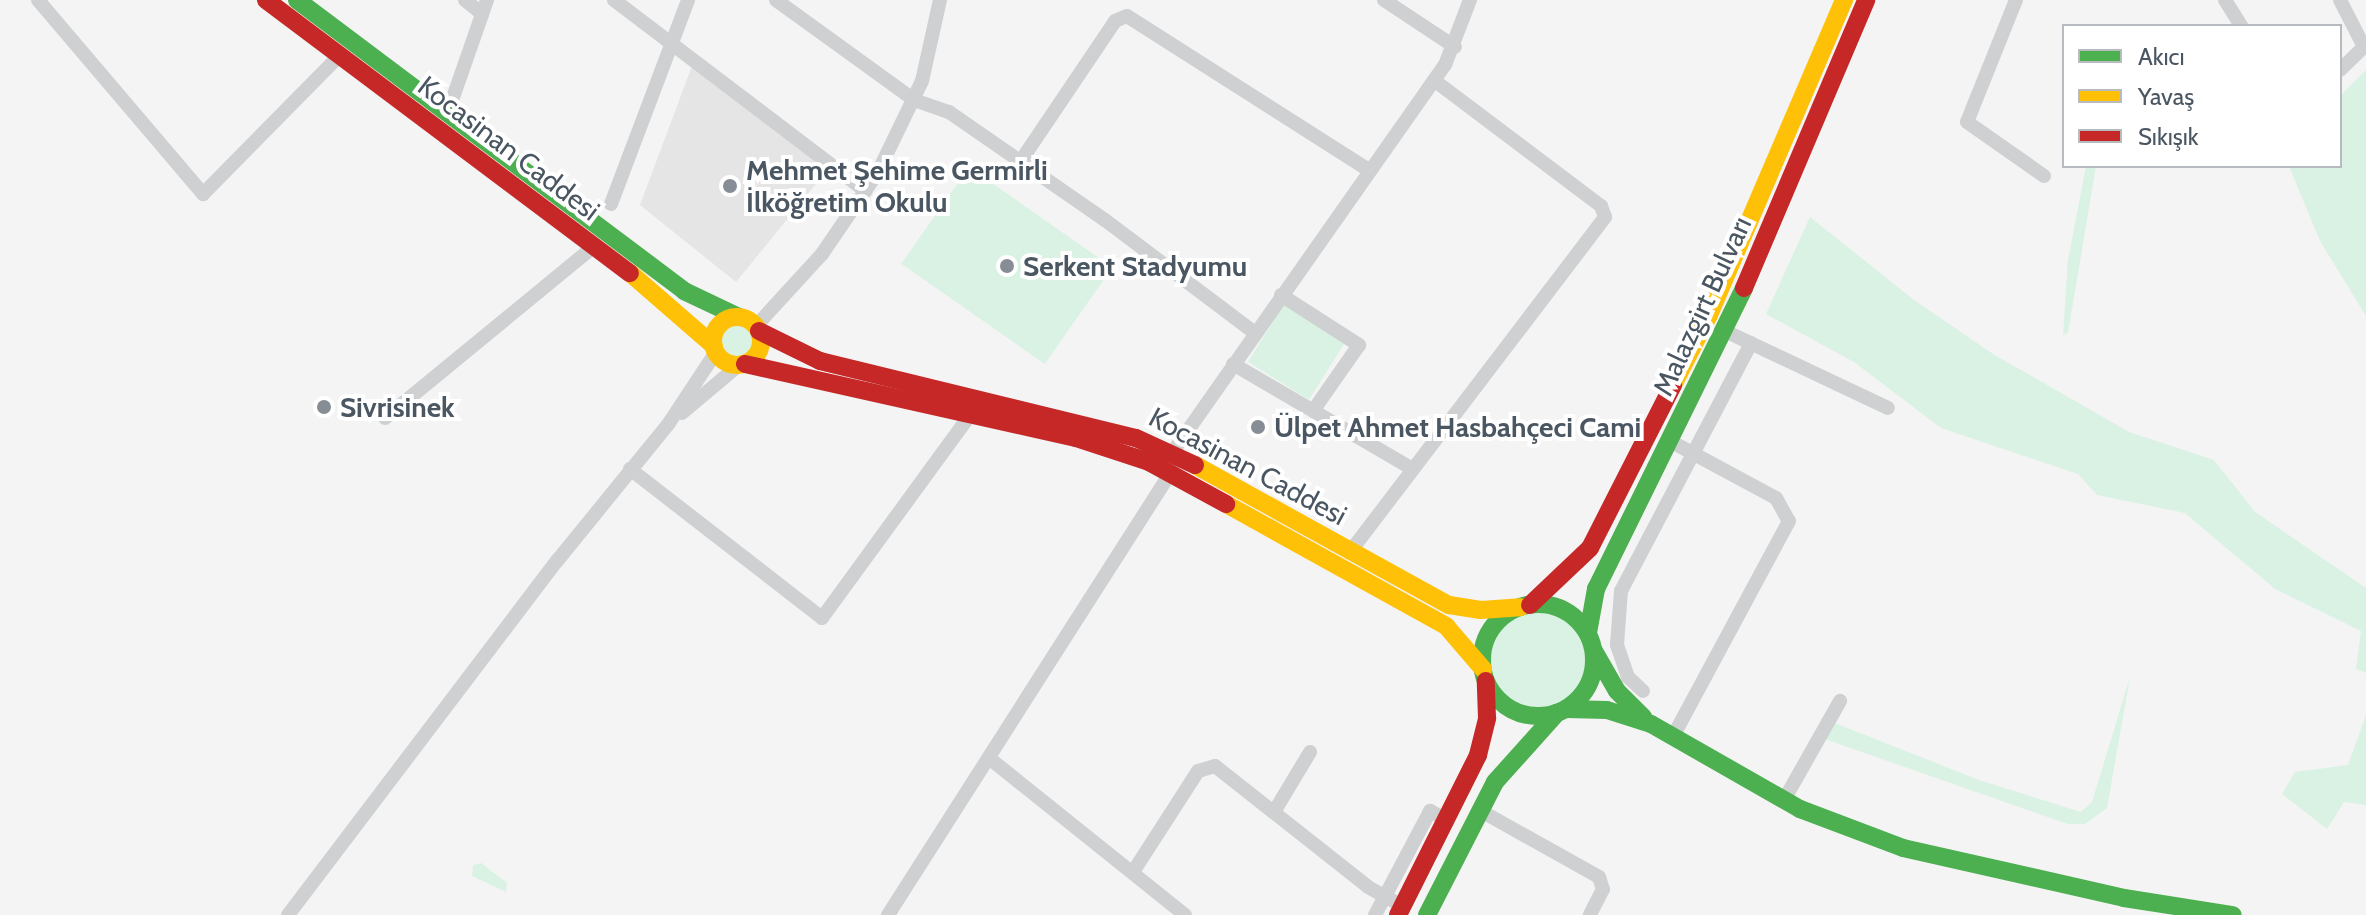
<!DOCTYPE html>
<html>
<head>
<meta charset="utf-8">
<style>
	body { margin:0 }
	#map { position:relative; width:2366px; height:915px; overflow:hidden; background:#f4f4f4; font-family:Cabin,sans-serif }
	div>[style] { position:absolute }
	.education>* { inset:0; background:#e6e5e6 }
	.green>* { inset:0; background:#d9f2e3; transform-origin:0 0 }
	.round { border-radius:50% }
	.street>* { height:14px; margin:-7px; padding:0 7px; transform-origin:7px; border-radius:7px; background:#ced0d2 }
	.fast>* { height:18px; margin:-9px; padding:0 9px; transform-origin:9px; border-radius:9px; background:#4caf50 }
	.fast>.ring { margin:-9px; padding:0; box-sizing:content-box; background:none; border:18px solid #4caf50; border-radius:50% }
	.slow>* { height:18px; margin:-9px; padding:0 9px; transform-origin:9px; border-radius:9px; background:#ffc107 }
	.slow>.ring { margin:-9px; padding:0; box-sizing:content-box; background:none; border:18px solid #ffc107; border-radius:50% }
	.jam>* { height:18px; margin:-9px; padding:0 9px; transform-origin:9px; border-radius:9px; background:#c62828 }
	.dots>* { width:22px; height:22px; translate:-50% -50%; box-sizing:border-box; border:4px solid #fff; border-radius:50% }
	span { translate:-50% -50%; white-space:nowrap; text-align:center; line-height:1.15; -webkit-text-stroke:8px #fff; paint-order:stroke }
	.street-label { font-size:28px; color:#4a5661 }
	.poi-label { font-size:28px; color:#4a5661; font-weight:700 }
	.left { translate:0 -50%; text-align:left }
	.legend { position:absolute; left:2062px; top:24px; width:280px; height:144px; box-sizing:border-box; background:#fff; border:2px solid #b7bbc0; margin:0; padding:10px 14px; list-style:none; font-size:24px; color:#4a5661 }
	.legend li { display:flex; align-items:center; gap:16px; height:40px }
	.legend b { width:40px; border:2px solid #b7bbc0 }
</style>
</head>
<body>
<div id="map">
	<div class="education">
		<i style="clip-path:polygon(692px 66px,829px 168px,736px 282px,640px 205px)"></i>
	</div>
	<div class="green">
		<i style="clip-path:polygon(2366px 70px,2366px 316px,2320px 241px,2289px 166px,2340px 166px,2340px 96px)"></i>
		<i style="clip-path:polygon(2086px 166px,2096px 166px,2068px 333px,2063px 335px,2068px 260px)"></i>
		<i style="left:969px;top:167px;width:175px;height:118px;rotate:35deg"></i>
		<i style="clip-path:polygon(1810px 217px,1914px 300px,1993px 354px,2129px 432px,2214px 460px,2255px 512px,2366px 588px,2366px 673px,2356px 669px,2361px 631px,2275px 589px,2185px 513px,2097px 495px,2078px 474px,1941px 428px,1854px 362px,1766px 314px)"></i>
		<i style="left:1284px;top:304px;width:72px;height:68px;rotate:32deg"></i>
		<i class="round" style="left:719px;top:323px;width:36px;height:36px"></i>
		<i class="round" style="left:1491px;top:613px;width:94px;height:94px"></i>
		<i style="clip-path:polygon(2130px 677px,2107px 808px,2085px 824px,2068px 824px,1816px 736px,1822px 718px,1979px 780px,2081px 812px,2092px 802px)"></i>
		<i style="clip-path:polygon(2366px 715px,2366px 805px,2344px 802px,2327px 829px,2282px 794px,2295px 772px,2348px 765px)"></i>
		<i style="clip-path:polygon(481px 863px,507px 883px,506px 892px,472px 876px,473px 865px)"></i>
	</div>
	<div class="street">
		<i style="left:38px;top:0;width:255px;rotate:49.6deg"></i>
		<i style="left:203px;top:194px;width:195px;rotate:-45.4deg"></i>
		<i style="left:465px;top:0;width:22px;rotate:39deg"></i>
		<i style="left:614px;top:0;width:316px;rotate:37.2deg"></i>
		<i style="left:776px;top:0;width:170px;rotate:35.9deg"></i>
		<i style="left:914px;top:100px;width:37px;rotate:19deg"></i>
		<i style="left:949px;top:112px;width:190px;rotate:34.7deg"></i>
		<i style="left:1105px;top:220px;width:188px;rotate:37deg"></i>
		<i style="left:1384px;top:0;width:85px;rotate:33.5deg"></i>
		<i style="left:2016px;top:0;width:131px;rotate:111.9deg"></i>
		<i style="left:1967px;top:122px;width:94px;rotate:35deg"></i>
		<i style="left:2225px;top:0;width:31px;rotate:58deg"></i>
		<i style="left:2340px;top:0;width:53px;rotate:62.9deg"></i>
		<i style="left:2340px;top:70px;width:36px;rotate:-44deg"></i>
		<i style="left:448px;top:112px;width:119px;rotate:-70.8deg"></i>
		<i style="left:1020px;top:162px;width:170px;rotate:-56deg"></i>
		<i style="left:1115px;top:21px;width:13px;rotate:-23deg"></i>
		<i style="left:1127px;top:16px;width:288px;rotate:32.5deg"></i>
		<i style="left:611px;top:204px;width:218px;rotate:-69.3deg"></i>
		<i style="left:1281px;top:295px;width:93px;rotate:32.7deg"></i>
		<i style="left:1359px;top:345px;width:80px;rotate:124.9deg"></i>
		<i style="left:756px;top:326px;width:98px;rotate:-47.5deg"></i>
		<i style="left:822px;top:254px;width:99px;rotate:-55.7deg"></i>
		<i style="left:878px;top:172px;width:101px;rotate:-64.2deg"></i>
		<i style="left:922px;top:81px;width:83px;rotate:-77.5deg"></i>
		<i style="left:1725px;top:331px;width:180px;rotate:25.3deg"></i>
		<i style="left:1233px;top:364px;width:208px;rotate:30.3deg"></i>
		<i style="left:682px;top:413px;width:75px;rotate:-40.1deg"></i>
		<i style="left:385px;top:418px;width:269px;rotate:-39.4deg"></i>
		<i style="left:1670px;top:441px;width:120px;rotate:28.3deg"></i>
		<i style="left:1776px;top:498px;width:26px;rotate:61deg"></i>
		<i style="left:1789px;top:521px;width:244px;rotate:118.3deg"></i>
		<i style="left:1172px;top:453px;width:474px;rotate:-54.9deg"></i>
		<i style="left:1445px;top:65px;width:70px;rotate:-69deg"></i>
		<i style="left:630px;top:469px;width:243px;rotate:37.8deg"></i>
		<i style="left:822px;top:618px;width:253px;rotate:-53.9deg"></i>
		<i style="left:1350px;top:552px;width:421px;rotate:-52.7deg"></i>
		<i style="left:1605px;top:217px;width:12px;rotate:-110deg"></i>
		<i style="left:1601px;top:206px;width:209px;rotate:-143deg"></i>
		<i style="left:1643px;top:691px;width:21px;rotate:-137deg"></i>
		<i style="left:1628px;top:677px;width:34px;rotate:-109deg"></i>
		<i style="left:1617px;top:645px;width:54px;rotate:-85.8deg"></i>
		<i style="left:1621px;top:591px;width:280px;rotate:-62.3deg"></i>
		<i style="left:989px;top:758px;width:251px;rotate:38.7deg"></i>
		<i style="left:1784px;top:800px;width:114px;rotate:-60.5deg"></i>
		<i style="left:1481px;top:811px;width:135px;rotate:29.2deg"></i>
		<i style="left:1599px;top:877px;width:13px;rotate:72deg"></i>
		<i style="left:1603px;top:889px;width:29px;rotate:117deg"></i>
		<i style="left:1274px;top:812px;width:70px;rotate:-59deg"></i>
		<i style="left:1133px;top:872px;width:120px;rotate:-57.2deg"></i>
		<i style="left:1198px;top:771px;width:18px;rotate:-16deg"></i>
		<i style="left:1215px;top:766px;width:195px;rotate:38.3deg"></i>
		<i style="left:1368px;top:887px;width:39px;rotate:29deg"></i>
		<i style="left:288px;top:915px;width:445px;rotate:-52.8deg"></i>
		<i style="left:557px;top:561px;width:178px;rotate:-50.9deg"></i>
		<i style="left:669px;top:423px;width:85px;rotate:-56.5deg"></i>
		<i style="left:888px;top:915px;width:526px;rotate:-57.43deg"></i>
		<i style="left:1375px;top:915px;width:118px;rotate:-62.1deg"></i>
		<i style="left:1430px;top:811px;width:17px;rotate:28deg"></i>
	</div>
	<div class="fast">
		<i style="left:297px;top:0;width:484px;rotate:36.9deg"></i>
		<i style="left:684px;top:291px;width:61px;rotate:25.3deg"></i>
		<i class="ring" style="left:1482px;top:604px;width:94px;height:94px"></i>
		<i style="left:1588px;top:633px;width:45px;rotate:-79.7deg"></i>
		<i style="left:1596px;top:589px;width:335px;rotate:-63.8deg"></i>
		<i style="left:1594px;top:651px;width:46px;rotate:60.1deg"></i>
		<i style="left:1617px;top:691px;width:37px;rotate:45deg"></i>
		<i style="left:1566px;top:709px;width:41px;rotate:1.4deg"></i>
		<i style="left:1607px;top:710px;width:46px;rotate:17.7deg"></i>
		<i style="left:1651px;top:724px;width:172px;rotate:29.7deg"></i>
		<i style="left:1800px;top:809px;width:110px;rotate:20.7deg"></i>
		<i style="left:1903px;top:848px;width:227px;rotate:12.7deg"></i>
		<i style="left:2124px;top:898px;width:110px;rotate:8.9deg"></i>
		<i style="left:1427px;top:915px;width:149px;rotate:-62.9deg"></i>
		<i style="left:1495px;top:782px;width:93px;rotate:-48.1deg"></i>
	</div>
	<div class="slow">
		<i style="left:630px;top:273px;width:111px;rotate:41deg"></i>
		<i class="ring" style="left:713px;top:317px;width:30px;height:30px"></i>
		<i style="left:1673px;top:385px;width:79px;rotate:-62.8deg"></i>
		<i style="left:1709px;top:315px;width:343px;rotate:-66.8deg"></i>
		<i style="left:1195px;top:465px;width:290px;rotate:28.9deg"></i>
		<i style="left:1449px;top:605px;width:32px;rotate:9deg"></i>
		<i style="left:1481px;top:610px;width:39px;rotate:-4deg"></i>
		<i style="left:1226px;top:504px;width:252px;rotate:29deg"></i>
		<i style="left:1446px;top:626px;width:57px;rotate:49.3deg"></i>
	</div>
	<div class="jam">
		<i style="left:266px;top:0;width:455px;rotate:36.9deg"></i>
		<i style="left:1744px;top:288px;width:313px;rotate:-67deg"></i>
		<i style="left:759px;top:331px;width:68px;rotate:26.2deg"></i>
		<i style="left:820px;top:361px;width:325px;rotate:13.7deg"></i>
		<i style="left:1136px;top:438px;width:65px;rotate:24.6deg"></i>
		<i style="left:745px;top:364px;width:339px;rotate:12.6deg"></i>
		<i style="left:1076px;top:438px;width:77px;rotate:18.2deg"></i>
		<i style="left:1149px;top:462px;width:88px;rotate:28.6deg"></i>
		<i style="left:1530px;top:605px;width:83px;rotate:-43.5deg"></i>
		<i style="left:1590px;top:548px;width:183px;rotate:-63deg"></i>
		<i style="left:1398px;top:915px;width:179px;rotate:-63.4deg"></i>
		<i style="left:1478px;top:755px;width:38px;rotate:-76deg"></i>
		<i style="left:1487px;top:718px;width:37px;rotate:-92deg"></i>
	</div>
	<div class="dots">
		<i style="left:730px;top:186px;background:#868d94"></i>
		<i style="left:1007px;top:266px;background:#868d94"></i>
		<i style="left:324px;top:407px;background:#868d94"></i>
		<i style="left:1258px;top:427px;background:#868d94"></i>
	</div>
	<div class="street-label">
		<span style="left:509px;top:148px;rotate:37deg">Kocasinan Caddesi</span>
		<span style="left:1702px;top:306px;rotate:-65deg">Malazgirt Bulvarı</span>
		<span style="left:1248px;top:466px;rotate:28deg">Kocasinan Caddesi</span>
	</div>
	<div class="poi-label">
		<span class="left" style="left:746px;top:186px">Mehmet Şehime Germirli<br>İlköğretim Okulu</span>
		<span class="left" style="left:1023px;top:266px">Serkent Stadyumu</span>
		<span class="left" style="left:340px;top:407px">Sivrisinek</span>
		<span class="left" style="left:1274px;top:427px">Ülpet Ahmet Hasbahçeci Cami</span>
	</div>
	<ul class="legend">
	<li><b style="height:10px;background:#4caf50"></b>Akıcı</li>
	<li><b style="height:10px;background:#ffc107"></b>Yavaş</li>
	<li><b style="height:10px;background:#c62828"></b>Sıkışık</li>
	</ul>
</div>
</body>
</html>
